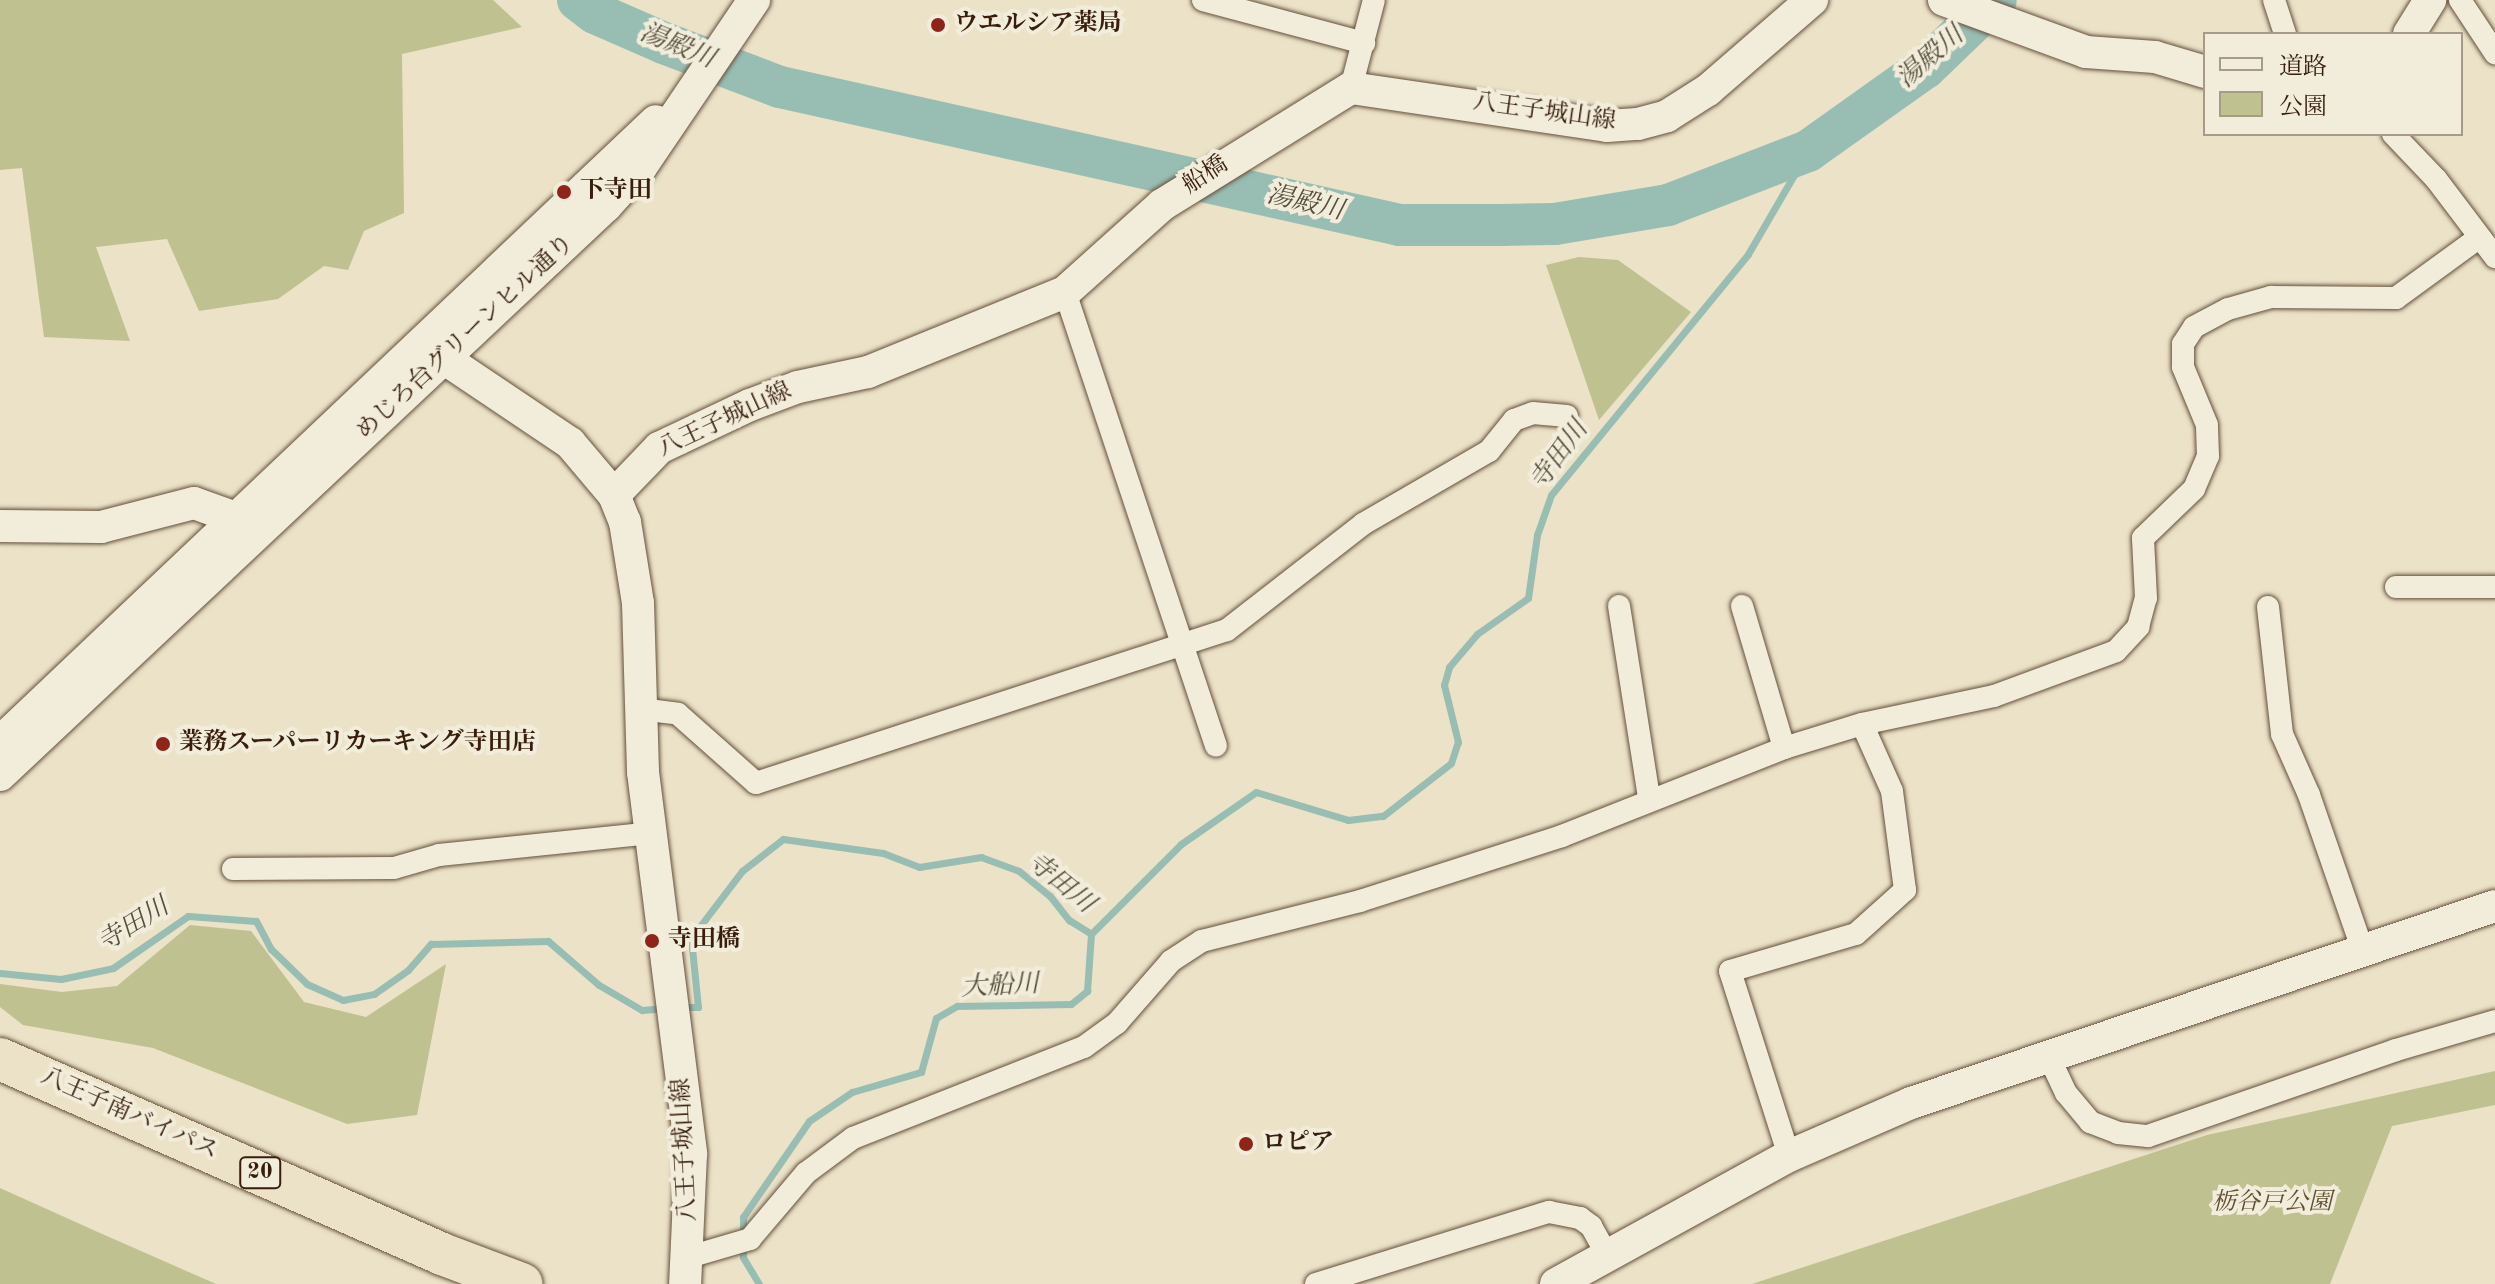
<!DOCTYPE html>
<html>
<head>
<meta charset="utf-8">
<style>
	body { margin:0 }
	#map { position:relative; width:2495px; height:1284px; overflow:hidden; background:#ebe2c8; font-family:"Old Standard TT","Noto Serif JP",serif }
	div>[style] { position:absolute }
	.green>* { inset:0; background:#c0c190 }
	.stream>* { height:7px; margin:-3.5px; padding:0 3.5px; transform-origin:3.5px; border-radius:3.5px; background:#98beb4 }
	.river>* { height:42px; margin:-21px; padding:0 21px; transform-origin:21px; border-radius:21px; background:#98beb4 }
	.roads { filter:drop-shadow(0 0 2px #654f3a) drop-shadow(0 0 2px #654f3a) }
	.street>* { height:22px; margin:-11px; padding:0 11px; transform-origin:11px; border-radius:11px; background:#f2ecdb }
	.secondary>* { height:32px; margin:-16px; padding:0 16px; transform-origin:16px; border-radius:16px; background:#f2ecdb }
	.highway>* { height:42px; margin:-21px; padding:0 21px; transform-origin:21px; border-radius:21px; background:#ebe2c8 }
	.dots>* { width:22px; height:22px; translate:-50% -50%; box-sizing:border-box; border:4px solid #f2ecdb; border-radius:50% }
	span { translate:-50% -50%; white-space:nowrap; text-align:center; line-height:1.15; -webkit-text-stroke:8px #f2ecdb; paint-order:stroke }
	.shield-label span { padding:2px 6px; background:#f2ecdb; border:2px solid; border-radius:6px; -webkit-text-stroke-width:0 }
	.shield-label { font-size:22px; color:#381e0b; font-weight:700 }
	.poi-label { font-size:24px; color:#381e0b; font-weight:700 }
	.left { translate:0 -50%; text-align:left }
	.street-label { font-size:24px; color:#381e0b }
	.park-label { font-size:24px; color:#614f33; font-style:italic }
	.water-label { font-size:26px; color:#554e3e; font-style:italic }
	.legend { position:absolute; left:2203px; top:32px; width:260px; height:104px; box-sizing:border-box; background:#f2ecdb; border:2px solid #a89a88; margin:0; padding:10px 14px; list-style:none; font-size:24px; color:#381e0b }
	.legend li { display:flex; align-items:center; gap:16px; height:40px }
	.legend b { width:40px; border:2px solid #a89a88 }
</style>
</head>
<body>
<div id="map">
	<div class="green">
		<i style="clip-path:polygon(0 0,493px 0,522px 27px,402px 54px,404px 213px,364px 231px,348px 270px,324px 266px,278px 299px,199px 311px,167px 239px,96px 247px,130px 341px,44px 337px,22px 168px,0 170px)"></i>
		<i style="clip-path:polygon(1579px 257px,1618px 260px,1691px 312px,1599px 420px,1546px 265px)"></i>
		<i style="clip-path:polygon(190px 925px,251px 931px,304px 1002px,366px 1017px,446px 964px,417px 1115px,347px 1124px,153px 1048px,23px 1025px,0 1007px,0 984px,62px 992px,117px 986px)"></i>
		<i style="clip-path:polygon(2495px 1071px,2495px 1105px,2392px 1126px,2330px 1284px,1752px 1284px,2207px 1135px)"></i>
		<i style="clip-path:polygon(0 1188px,100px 1233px,216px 1284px,0 1284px)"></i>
	</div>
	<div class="stream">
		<i style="left:0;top:973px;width:61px;rotate:5.6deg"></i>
		<i style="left:61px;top:979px;width:53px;rotate:-11.9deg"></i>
		<i style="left:113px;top:968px;width:91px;rotate:-34.7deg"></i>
		<i style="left:188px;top:916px;width:68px;rotate:4.2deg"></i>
		<i style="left:256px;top:921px;width:32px;rotate:62deg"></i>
		<i style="left:271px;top:949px;width:50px;rotate:44.2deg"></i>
		<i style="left:307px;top:984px;width:39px;rotate:24deg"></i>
		<i style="left:343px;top:1000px;width:32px;rotate:-11deg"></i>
		<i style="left:374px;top:994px;width:42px;rotate:-35.2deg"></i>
		<i style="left:408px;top:970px;width:35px;rotate:-49deg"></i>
		<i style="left:431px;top:944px;width:117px;rotate:-1.5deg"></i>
		<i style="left:548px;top:941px;width:67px;rotate:40.8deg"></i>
		<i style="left:599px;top:985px;width:50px;rotate:30.2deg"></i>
		<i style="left:642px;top:1010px;width:24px;rotate:-5deg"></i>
		<i style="left:683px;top:1007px;width:15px"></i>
		<i style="left:698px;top:1007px;width:69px;rotate:-95.8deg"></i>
		<i style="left:691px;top:938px;width:84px;rotate:-52.7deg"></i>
		<i style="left:742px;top:871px;width:52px;rotate:-38deg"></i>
		<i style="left:783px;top:839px;width:101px;rotate:8deg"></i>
		<i style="left:883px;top:853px;width:39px;rotate:21deg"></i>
		<i style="left:919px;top:867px;width:63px;rotate:-9.2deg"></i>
		<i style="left:981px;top:857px;width:40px;rotate:20.2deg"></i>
		<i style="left:1019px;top:871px;width:40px;rotate:39deg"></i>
		<i style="left:1050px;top:896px;width:31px;rotate:52deg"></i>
		<i style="left:1069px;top:920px;width:26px;rotate:32deg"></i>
		<i style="left:1091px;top:934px;width:127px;rotate:-45deg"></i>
		<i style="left:1181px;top:844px;width:91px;rotate:-34.7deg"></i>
		<i style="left:1256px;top:792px;width:96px;rotate:16.9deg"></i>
		<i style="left:1348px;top:820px;width:35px;rotate:-7deg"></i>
		<i style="left:1383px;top:816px;width:86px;rotate:-37.9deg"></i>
		<i style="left:1451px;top:763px;width:22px;rotate:-72deg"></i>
		<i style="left:1458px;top:742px;width:59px;rotate:-103.8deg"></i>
		<i style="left:1444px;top:685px;width:19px;rotate:-74deg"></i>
		<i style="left:1449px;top:667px;width:43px;rotate:-49.7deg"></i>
		<i style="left:1477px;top:634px;width:62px;rotate:-35.2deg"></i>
		<i style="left:1528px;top:598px;width:64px;rotate:-81.9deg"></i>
		<i style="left:1537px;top:535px;width:42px;rotate:-70.7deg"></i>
		<i style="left:1551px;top:495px;width:311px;rotate:-50.7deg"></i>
		<i style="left:1748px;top:254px;width:119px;rotate:-59.8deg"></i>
		<i style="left:759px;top:1284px;width:31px;rotate:-121deg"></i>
		<i style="left:743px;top:1257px;width:40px;rotate:-90deg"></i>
		<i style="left:743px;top:1217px;width:116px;rotate:-55.5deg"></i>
		<i style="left:809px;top:1121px;width:52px;rotate:-34deg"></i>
		<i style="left:852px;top:1092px;width:72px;rotate:-16.2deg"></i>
		<i style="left:921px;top:1072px;width:56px;rotate:-74.5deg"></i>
		<i style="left:936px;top:1018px;width:24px;rotate:-30deg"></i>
		<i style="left:957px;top:1006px;width:114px;rotate:-1deg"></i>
		<i style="left:1071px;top:1004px;width:21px;rotate:-39deg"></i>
		<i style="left:1087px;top:991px;width:57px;rotate:-86deg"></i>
	</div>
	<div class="river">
		<i style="left:578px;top:0;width:21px;rotate:37deg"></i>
		<i style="left:595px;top:13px;width:75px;rotate:23.5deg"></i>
		<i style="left:664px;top:43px;width:124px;rotate:20.8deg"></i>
		<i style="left:780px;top:87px;width:635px;rotate:12.55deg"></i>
		<i style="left:1400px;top:225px;width:100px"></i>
		<i style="left:1500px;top:225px;width:55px;rotate:-1deg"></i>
		<i style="left:1555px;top:224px;width:115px;rotate:-9.5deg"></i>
		<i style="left:1668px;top:205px;width:150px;rotate:-21.1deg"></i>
		<i style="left:1808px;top:151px;width:143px;rotate:-35.4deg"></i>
		<i style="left:1925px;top:68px;width:98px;rotate:-43.8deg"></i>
	</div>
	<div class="roads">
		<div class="street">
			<i style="left:1203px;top:0;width:167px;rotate:15deg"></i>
			<i style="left:2274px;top:0;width:36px;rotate:72deg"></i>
			<i style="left:2460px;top:0;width:64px;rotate:56.6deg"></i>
			<i style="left:1351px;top:88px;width:91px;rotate:-75.4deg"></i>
			<i style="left:2393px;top:134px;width:62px;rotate:46.3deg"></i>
			<i style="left:2436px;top:179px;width:98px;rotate:52.9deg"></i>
			<i style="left:1065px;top:292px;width:478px;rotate:71.6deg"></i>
			<i style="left:2396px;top:587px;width:99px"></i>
			<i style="left:1619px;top:606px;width:193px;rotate:81.1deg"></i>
			<i style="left:1742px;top:606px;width:148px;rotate:73.5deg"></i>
			<i style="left:2268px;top:607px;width:128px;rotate:83.7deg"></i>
			<i style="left:2282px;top:734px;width:67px;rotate:66.1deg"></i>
			<i style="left:2309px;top:795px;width:165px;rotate:70.9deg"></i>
			<i style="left:640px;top:709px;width:38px;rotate:7deg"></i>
			<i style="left:678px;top:714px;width:104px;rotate:41.5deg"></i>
			<i style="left:756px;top:783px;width:495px;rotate:-18deg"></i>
			<i style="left:1227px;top:630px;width:172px;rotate:-37.9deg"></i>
			<i style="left:1363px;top:524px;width:146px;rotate:-30.1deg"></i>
			<i style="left:1489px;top:451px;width:40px;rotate:-51deg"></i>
			<i style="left:1514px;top:420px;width:20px;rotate:-20deg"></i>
			<i style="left:1533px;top:413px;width:34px;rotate:5deg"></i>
			<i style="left:233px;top:869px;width:161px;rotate:-0.4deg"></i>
			<i style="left:394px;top:868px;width:47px;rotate:-16.1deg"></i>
			<i style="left:439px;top:855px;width:213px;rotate:-5.9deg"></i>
			<i style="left:2048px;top:1055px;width:42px;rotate:64.7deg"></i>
			<i style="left:2066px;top:1093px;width:38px;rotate:50deg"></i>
			<i style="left:2090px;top:1122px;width:30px;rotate:21deg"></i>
			<i style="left:2118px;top:1133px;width:30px;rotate:6deg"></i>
			<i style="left:2148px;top:1136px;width:262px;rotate:-19.1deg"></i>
			<i style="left:2396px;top:1050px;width:103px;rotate:-16.3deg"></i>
			<i style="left:1789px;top:1156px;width:194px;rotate:-107.7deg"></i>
			<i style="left:1730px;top:971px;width:131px;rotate:-16.4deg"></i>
			<i style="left:1856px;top:934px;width:66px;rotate:-41.9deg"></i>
			<i style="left:1905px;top:890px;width:100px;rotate:-97.5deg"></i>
			<i style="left:1892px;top:791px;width:73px;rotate:-114.1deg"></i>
			<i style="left:689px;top:1257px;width:64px;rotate:-16.4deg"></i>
			<i style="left:750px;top:1239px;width:87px;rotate:-49.7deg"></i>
			<i style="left:806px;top:1173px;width:59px;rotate:-36.7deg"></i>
			<i style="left:853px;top:1138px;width:248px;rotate:-21.5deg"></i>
			<i style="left:1084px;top:1047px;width:41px;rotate:-36deg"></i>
			<i style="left:1117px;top:1023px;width:82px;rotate:-48.9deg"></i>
			<i style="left:1171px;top:961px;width:37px;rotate:-33deg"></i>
			<i style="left:1202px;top:941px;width:163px;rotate:-14.2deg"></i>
			<i style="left:1360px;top:901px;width:212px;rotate:-17.8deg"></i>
			<i style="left:1562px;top:836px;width:239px;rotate:-21.6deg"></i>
			<i style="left:1784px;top:748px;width:82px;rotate:-17.1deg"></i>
			<i style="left:1862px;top:724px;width:135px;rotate:-12deg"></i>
			<i style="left:1994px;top:696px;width:130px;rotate:-20.2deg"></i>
			<i style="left:2116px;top:651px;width:33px;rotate:-47deg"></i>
			<i style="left:2138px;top:627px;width:30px;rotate:-75deg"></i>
			<i style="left:2146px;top:598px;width:60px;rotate:-92.9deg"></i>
			<i style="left:2143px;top:538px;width:71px;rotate:-43.9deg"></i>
			<i style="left:2194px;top:489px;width:36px;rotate:-67deg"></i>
			<i style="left:2208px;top:456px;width:31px;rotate:-92deg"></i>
			<i style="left:2207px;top:425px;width:63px;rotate:-112.5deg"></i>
			<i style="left:2183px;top:367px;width:23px;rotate:-90deg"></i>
			<i style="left:2183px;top:344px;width:20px;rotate:-57deg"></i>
			<i style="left:2194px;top:327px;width:38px;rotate:-28deg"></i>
			<i style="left:2228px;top:309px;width:45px;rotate:-15.6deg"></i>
			<i style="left:2271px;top:297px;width:125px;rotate:0.5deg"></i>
			<i style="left:2396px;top:298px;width:100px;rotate:-36.1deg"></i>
			<i style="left:1316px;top:1284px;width:244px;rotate:-17.2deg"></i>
			<i style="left:1549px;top:1212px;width:32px;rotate:11deg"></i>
			<i style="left:1580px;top:1218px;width:14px;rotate:36deg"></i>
			<i style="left:1591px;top:1226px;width:38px;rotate:61deg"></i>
		</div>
		<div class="secondary">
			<i style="left:1944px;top:0;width:151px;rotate:20.1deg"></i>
			<i style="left:2086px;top:52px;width:69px;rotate:4.1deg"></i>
			<i style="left:2155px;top:57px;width:52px;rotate:16.7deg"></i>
			<i style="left:2409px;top:34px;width:40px;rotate:-58deg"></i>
			<i style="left:425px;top:340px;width:28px;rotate:44deg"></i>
			<i style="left:445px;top:359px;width:151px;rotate:33.9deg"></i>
			<i style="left:570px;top:443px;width:68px;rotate:49.8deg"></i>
			<i style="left:614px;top:495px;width:29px;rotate:68deg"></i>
			<i style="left:625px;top:522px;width:82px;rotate:80.9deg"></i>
			<i style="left:638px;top:603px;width:169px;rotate:88.3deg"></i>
			<i style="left:643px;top:772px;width:385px;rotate:82.8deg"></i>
			<i style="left:691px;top:1154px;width:130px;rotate:92.6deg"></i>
			<i style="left:614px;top:495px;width:65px;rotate:-46.2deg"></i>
			<i style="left:659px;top:448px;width:101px;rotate:-25.3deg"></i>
			<i style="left:750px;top:405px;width:51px;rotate:-20.6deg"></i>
			<i style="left:798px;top:387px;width:72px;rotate:-12.1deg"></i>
			<i style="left:868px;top:372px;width:213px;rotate:-22.1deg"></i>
			<i style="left:1065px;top:292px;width:130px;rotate:-41.9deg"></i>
			<i style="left:1162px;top:205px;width:222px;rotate:-31.8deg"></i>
			<i style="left:1351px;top:88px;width:259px;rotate:8.4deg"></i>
			<i style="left:1607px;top:126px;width:31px;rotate:-4deg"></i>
			<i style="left:1638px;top:124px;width:30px;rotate:-15deg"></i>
			<i style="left:1667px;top:116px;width:49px;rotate:-32.4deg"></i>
			<i style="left:1708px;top:90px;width:138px;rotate:-40.9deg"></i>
			<i style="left:0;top:526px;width:101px;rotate:0.6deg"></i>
			<i style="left:101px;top:527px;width:96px;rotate:-14.5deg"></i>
			<i style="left:194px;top:503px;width:62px;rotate:19.9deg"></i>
			<i style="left:0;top:742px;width:903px;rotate:-43.43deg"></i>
			<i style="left:0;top:775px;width:831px;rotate:-43.2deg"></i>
			<i style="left:606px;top:206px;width:52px;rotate:-48.1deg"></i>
			<i style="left:641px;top:167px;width:202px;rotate:-55.9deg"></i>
			<i style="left:1556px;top:1284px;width:266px;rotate:-28.8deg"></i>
			<i style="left:1789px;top:1156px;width:133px;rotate:-23.5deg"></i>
			<i style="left:1911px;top:1103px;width:616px;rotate:-18.64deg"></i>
		</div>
		<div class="highway">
			<i style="left:0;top:1059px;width:483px;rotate:23.8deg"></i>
			<i style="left:442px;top:1254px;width:85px;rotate:20.6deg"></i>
		</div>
	</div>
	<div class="dots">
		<i style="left:938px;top:25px;background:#8f2418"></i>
		<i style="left:564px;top:192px;background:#8f2418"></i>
		<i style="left:163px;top:744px;background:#8f2418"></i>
		<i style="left:652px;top:941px;background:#8f2418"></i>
		<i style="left:1246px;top:1144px;background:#8f2418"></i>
	</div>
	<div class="shield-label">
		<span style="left:260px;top:1173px">20</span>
	</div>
	<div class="poi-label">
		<span class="left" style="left:954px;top:25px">ウエルシア薬局</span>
		<span class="left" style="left:580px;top:192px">下寺田</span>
		<span class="left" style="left:179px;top:744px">業務スーパーリカーキング寺田店</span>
		<span class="left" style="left:668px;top:941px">寺田橋</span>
		<span class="left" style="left:1262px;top:1144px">ロピア</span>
	</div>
	<div class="street-label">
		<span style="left:1544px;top:113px;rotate:8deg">八王子城山線</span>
		<span style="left:1206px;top:176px;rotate:-33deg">船橋</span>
		<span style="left:466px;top:338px;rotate:-43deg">めじろ台グリーンヒル通り</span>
		<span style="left:725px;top:421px;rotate:-25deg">八王子城山線</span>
		<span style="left:129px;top:1115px;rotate:24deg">八王子南バイパス</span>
		<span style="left:686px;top:1150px;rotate:-93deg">八王子城山線</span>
	</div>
	<div class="park-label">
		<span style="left:2272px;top:1204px">栃谷戸公園</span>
	</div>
	<div class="water-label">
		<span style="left:677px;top:47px;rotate:22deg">湯殿川</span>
		<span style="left:1931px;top:58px;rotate:-41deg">湯殿川</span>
		<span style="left:1305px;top:204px;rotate:13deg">湯殿川</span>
		<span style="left:1560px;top:456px;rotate:-54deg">寺田川</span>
		<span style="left:1060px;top:884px;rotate:39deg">寺田川</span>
		<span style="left:134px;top:926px;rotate:-32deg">寺田川</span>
		<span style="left:1000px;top:987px;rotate:-3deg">大船川</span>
	</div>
	<ul class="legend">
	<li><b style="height:10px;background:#f2ecdb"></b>道路</li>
	<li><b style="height:22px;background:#c0c190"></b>公園</li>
	</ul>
</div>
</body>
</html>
